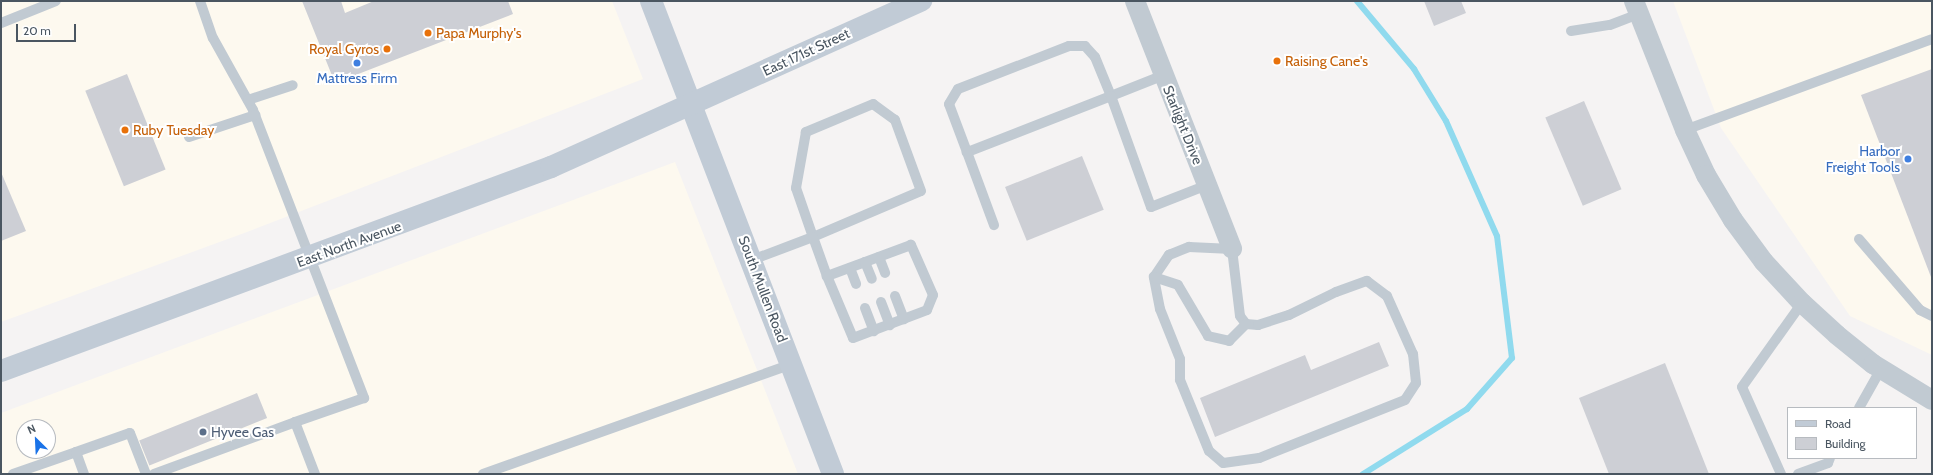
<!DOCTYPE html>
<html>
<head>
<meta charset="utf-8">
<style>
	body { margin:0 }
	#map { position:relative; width:1933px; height:475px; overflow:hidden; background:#f5f3f3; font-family:Cabin,sans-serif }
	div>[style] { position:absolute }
	.commercial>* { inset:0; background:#fdf9ef }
	.stream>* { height:6px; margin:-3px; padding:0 3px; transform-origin:3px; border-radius:3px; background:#90daee }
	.building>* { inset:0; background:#cdcfd5; transform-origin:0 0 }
	.lane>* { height:10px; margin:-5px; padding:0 5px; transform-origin:5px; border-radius:5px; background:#c1cad2 }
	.street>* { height:20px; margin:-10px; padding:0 10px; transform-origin:10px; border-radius:10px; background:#c1cad2 }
	.secondary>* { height:22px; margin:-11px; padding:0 11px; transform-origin:11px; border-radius:11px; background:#c1cbd6 }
	.dots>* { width:11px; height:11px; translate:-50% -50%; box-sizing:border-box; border:2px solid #fff; border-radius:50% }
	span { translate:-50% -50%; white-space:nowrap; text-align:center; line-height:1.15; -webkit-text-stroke:4px #fff; paint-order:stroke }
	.food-label { font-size:14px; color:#c56008 }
	.left { translate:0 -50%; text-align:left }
	.right { translate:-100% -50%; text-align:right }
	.street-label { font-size:14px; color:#4a5661 }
	.shop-label { font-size:14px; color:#366cbe }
	.service-label { font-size:14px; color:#4e5e75 }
	.frame { position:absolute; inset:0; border:2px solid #4a5661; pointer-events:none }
	.legend { position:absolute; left:1787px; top:407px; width:130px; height:52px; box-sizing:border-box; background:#fff; border:1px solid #b7bbc0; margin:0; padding:5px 7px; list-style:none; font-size:12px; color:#4a5661 }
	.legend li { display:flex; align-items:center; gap:8px; height:20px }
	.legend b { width:20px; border:1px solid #b7bbc0 }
	.north { position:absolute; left:16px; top:419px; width:40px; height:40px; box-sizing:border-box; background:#fff; border:1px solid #b7bbc0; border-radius:50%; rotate:336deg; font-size:11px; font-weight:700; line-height:16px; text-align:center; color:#4a5661 }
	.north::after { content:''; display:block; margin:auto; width:14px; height:18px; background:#1a73e8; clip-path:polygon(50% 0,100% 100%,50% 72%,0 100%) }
	.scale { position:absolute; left:16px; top:24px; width:60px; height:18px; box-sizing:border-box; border:2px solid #4a5661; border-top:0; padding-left:5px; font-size:12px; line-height:14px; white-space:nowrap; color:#4a5661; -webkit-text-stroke:3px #fff; paint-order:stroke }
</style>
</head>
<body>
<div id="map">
	<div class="commercial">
		<i style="clip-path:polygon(1px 1px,612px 1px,643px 79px,247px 232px,1px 322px)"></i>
		<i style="clip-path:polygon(1673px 1px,1932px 1px,1932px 355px,1850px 316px,1721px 128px)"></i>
		<i style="clip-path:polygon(evenodd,675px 162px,798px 474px,1px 474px,1px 413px,675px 162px,24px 427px,48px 427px,48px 451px,24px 451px,24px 427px)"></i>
	</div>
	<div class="stream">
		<i style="left:1357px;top:1px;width:89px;rotate:50deg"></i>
		<i style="left:1414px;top:69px;width:61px;rotate:58.4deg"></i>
		<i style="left:1446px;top:121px;width:126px;rotate:66.1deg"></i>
		<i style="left:1497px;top:236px;width:123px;rotate:83deg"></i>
		<i style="left:1512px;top:358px;width:68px;rotate:131.4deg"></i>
		<i style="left:1467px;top:409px;width:123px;rotate:148deg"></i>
	</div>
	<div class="building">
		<i style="clip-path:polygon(302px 1px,341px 1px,345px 13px,374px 1px,508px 1px,513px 14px,335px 83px)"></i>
		<i style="clip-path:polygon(1424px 1px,1461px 1px,1466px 13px,1434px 26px)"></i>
		<i style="clip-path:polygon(1932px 69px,1932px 277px,1931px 277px,1861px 95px)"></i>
		<i style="left:127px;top:74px;width:103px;height:45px;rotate:68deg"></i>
		<i style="left:1584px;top:101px;width:96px;height:42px;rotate:67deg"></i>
		<i style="left:1082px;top:156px;width:58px;height:83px;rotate:68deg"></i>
		<i style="clip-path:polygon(1px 172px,26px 231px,1px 241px)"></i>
		<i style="clip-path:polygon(1379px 342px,1389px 366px,1215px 437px,1200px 398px,1305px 355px,1311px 370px)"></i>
		<i style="clip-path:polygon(1665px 363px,1709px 474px,1609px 474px,1579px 398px)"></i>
		<i style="left:257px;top:393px;width:27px;height:127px;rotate:68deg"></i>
	</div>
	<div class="lane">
		<i style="left:200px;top:1px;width:39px;rotate:71deg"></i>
		<i style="left:213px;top:38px;width:82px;rotate:60.9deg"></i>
		<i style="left:253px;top:110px;width:309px;rotate:68.9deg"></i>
		<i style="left:364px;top:398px;width:73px;rotate:160.8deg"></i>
		<i style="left:1px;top:23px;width:59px;rotate:-21.8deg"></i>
		<i style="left:1571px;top:31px;width:39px;rotate:-9deg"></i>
		<i style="left:1610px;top:25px;width:31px;rotate:-21deg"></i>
		<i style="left:1164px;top:75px;width:57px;rotate:158.4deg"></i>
		<i style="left:1111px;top:96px;width:155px;rotate:158.7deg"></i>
		<i style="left:967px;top:152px;width:51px;rotate:-110.6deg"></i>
		<i style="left:949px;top:104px;width:17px;rotate:-59deg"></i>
		<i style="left:958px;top:89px;width:119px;rotate:-21.2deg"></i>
		<i style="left:1069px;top:46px;width:16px"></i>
		<i style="left:1085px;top:46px;width:15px;rotate:48deg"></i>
		<i style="left:1095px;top:57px;width:42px;rotate:67.7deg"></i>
		<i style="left:1111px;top:96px;width:118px;rotate:70.2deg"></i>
		<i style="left:1151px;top:207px;width:60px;rotate:-21.4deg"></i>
		<i style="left:248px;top:100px;width:47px;rotate:-18.4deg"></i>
		<i style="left:1685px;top:130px;width:263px;rotate:-20.2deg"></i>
		<i style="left:189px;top:137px;width:70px;rotate:-18.4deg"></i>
		<i style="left:967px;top:152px;width:78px;rotate:69.7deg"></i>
		<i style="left:1859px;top:239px;width:94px;rotate:49.3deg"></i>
		<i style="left:1920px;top:310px;width:13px;rotate:27deg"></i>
		<i style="left:1189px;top:247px;width:43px;rotate:2.7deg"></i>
		<i style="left:1232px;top:249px;width:67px;rotate:83.2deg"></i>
		<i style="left:1240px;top:316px;width:10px;rotate:53deg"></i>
		<i style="left:1246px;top:324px;width:12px;rotate:5deg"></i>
		<i style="left:1258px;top:325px;width:33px;rotate:-18deg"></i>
		<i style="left:1289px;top:315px;width:52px;rotate:-26.1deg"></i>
		<i style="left:1336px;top:292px;width:33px;rotate:-20deg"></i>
		<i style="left:1367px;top:281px;width:25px;rotate:37deg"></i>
		<i style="left:1387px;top:296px;width:64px;rotate:65.9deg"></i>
		<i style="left:1413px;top:354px;width:29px;rotate:84deg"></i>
		<i style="left:1416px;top:383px;width:20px;rotate:123deg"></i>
		<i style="left:1405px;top:400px;width:157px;rotate:158.3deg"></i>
		<i style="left:1259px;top:458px;width:36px;rotate:172deg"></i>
		<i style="left:1223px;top:463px;width:18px;rotate:-139deg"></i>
		<i style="left:1209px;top:451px;width:77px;rotate:-112.2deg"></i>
		<i style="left:1180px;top:380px;width:21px;rotate:-90deg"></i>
		<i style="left:1180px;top:359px;width:54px;rotate:-111.8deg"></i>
		<i style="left:1160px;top:309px;width:33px;rotate:-101deg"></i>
		<i style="left:1154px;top:277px;width:27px;rotate:-56deg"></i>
		<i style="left:1169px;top:255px;width:22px;rotate:-22deg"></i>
		<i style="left:879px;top:257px;width:17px;rotate:69deg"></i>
		<i style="left:752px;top:260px;width:65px;rotate:-20.7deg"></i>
		<i style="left:813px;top:237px;width:117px;rotate:-23.1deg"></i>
		<i style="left:921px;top:191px;width:76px;rotate:-110.1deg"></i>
		<i style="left:895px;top:120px;width:27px;rotate:-144deg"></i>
		<i style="left:873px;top:104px;width:73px;rotate:157.3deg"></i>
		<i style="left:806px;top:132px;width:57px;rotate:100.1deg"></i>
		<i style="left:796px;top:188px;width:52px;rotate:70.9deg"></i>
		<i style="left:813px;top:237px;width:41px;rotate:70.3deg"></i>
		<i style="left:827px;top:276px;width:67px;rotate:67.2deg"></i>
		<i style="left:853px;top:338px;width:79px;rotate:-20.7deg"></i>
		<i style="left:927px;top:310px;width:16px;rotate:-68deg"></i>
		<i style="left:933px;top:295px;width:55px;rotate:-113.7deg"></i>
		<i style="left:911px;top:245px;width:90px;rotate:159.7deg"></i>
		<i style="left:865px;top:262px;width:18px;rotate:68deg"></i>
		<i style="left:850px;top:268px;width:17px;rotate:69deg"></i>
		<i style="left:1154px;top:277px;width:25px;rotate:18deg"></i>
		<i style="left:1178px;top:285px;width:59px;rotate:59.5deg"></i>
		<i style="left:1208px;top:336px;width:22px;rotate:13deg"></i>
		<i style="left:1229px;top:341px;width:24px;rotate:-45deg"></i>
		<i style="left:895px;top:296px;width:25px;rotate:69deg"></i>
		<i style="left:881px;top:302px;width:25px;rotate:69deg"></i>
		<i style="left:865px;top:308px;width:25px;rotate:69deg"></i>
		<i style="left:1859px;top:408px;width:45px;rotate:-60.6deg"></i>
		<i style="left:76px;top:452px;width:57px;rotate:-19.4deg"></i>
		<i style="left:130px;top:433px;width:44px;rotate:68.7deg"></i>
		<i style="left:13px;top:474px;width:67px;rotate:-19.2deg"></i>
		<i style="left:76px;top:452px;width:23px;rotate:70deg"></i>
		<i style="left:154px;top:474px;width:150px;rotate:-20.2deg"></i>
		<i style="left:295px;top:422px;width:56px;rotate:69deg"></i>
		<i style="left:483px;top:474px;width:328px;rotate:-19.6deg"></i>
		<i style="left:1781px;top:474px;width:95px;rotate:-114.1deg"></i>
		<i style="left:1742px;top:387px;width:103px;rotate:-54.5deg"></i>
		<i style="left:1798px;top:474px;width:32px;rotate:-20deg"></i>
		<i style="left:1828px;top:463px;width:5px;rotate:-68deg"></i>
	</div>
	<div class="street">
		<i style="left:1135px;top:1px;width:266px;rotate:68.6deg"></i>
		<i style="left:1634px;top:1px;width:139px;rotate:68.4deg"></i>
		<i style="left:1685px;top:130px;width:50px;rotate:65deg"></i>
		<i style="left:1706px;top:175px;width:52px;rotate:59deg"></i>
		<i style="left:1733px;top:220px;width:52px;rotate:53.6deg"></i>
		<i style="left:1764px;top:262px;width:56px;rotate:47.2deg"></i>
		<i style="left:1802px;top:303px;width:47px;rotate:42.4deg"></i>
		<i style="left:1837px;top:335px;width:46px;rotate:38.9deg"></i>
		<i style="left:1873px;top:364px;width:69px;rotate:31.4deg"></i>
	</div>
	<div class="secondary">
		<i style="left:651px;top:1px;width:507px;rotate:68.95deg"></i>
		<i style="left:1px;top:371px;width:587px;rotate:-20.35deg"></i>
		<i style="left:551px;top:167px;width:406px;rotate:-24.2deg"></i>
	</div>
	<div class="dots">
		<i style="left:428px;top:33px;background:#e8710a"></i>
		<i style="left:387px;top:49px;background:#e8710a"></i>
		<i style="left:1277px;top:61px;background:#e8710a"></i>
		<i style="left:357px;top:63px;background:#3f7fe0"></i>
		<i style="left:125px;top:130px;background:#e8710a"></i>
		<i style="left:1908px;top:159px;background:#3f7fe0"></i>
		<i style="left:203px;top:432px;background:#5c6f8a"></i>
	</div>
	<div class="food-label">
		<span class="left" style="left:436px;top:33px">Papa Murphy's</span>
		<span class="right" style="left:379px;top:49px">Royal Gyros</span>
		<span class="left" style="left:1285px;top:61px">Raising Cane's</span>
		<span class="left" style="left:133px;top:130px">Ruby Tuesday</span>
	</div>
	<div class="street-label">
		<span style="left:806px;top:52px;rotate:-25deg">East 171st Street</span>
		<span style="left:1183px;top:125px;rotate:68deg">Starlight Drive</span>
		<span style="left:349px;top:244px;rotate:-20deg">East North Avenue</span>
		<span style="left:763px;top:289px;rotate:69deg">South Mullen Road</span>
	</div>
	<div class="shop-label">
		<span style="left:357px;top:78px">Mattress Firm</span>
		<span class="right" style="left:1900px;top:159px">Harbor<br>Freight Tools</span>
	</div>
	<div class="service-label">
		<span class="left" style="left:211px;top:432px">Hyvee Gas</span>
	</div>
	<div class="frame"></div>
	<ul class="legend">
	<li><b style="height:5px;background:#c1cbd6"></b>Road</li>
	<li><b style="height:11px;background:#cdcfd5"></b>Building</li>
	</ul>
	<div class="north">N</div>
	<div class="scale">20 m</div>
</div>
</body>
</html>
